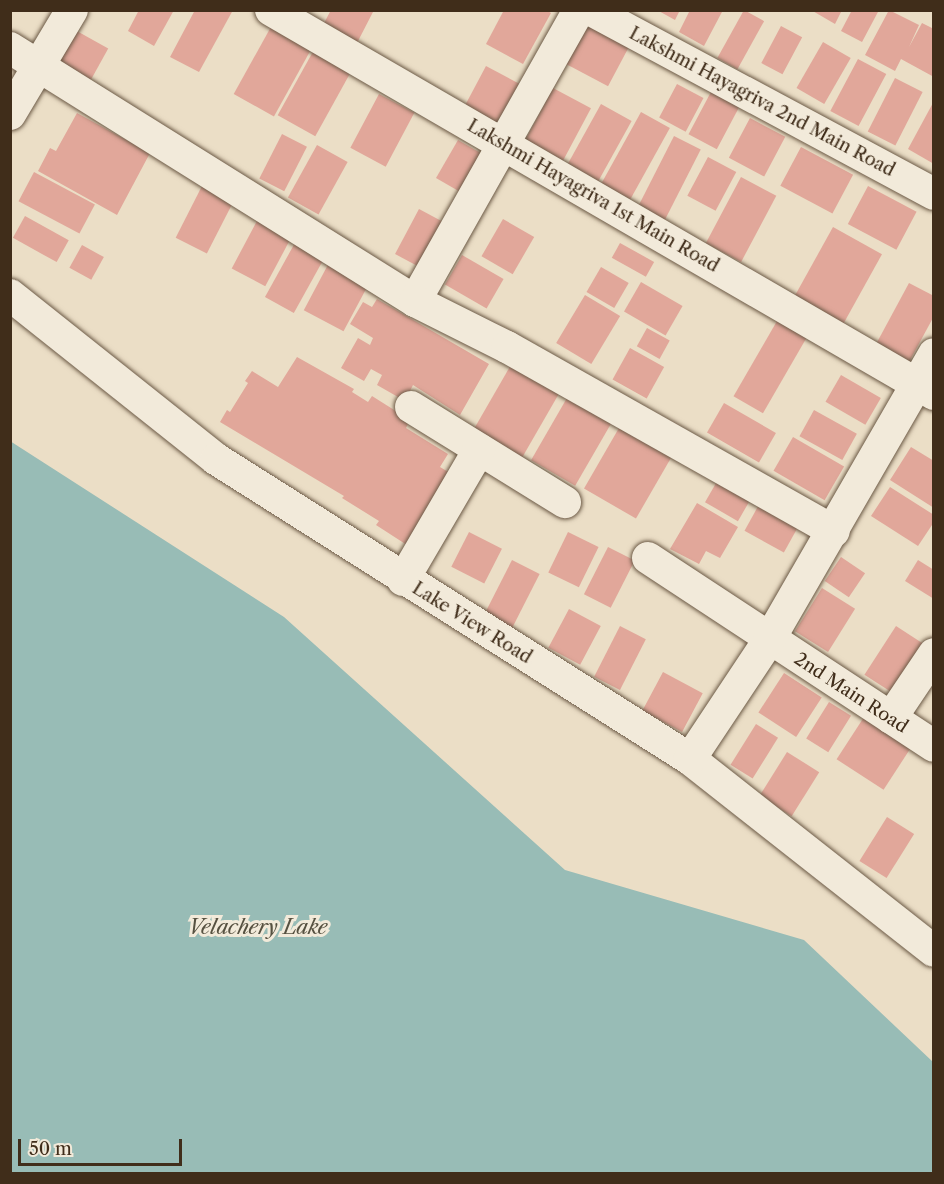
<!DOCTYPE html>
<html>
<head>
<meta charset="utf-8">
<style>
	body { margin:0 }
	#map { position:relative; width:944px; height:1184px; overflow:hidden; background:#ebdec6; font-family:"Libre Caslon Text",serif }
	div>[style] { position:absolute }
	.water>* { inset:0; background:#98bcb6 }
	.building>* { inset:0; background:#e1a79a; transform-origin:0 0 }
	.roads { filter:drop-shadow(0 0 2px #6b5945) drop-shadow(0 0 2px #6b5945) }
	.minor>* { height:32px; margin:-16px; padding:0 16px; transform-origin:16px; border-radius:16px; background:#f2eada }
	span { translate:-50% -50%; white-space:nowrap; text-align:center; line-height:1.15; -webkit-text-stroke:6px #f2eada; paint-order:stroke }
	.street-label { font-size:18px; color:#402d1a }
	.water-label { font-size:20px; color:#565141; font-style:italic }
	.frame { position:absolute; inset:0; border:12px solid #402d1a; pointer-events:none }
	.scale { position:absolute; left:18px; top:1139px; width:164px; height:27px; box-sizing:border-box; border:3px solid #402d1a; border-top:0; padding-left:8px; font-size:18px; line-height:21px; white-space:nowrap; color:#402d1a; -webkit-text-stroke:4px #f2eada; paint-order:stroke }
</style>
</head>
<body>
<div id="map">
	<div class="water">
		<i style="clip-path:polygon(10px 441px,284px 617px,565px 870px,804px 940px,933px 1062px,933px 1173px,11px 1173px)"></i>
	</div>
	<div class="building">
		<i style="clip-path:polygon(139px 10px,174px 10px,154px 46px,128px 31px)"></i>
		<i style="clip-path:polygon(195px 10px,233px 10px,199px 72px,170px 57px)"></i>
		<i style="clip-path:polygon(331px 10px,374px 10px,357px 43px,323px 25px)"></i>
		<i style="clip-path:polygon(504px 10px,546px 10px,551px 13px,523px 64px,486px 44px)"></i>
		<i style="clip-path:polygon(657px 10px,680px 10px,675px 20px)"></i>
		<i style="clip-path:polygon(690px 10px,723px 10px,704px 46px,679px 32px)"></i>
		<i style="left:744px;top:10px;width:23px;height:55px;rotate:29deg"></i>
		<i style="clip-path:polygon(811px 10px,842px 10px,835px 24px)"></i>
		<i style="clip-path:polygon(852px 10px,879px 10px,862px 42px,841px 31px)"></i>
		<i style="clip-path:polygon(889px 10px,919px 25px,909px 47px,922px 23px,934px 29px,934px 77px,901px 59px,895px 71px,865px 55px)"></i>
		<i style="left:590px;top:20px;width:47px;height:50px;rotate:28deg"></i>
		<i style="left:272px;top:25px;width:46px;height:79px;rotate:29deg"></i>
		<i style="left:781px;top:26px;width:24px;height:42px;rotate:28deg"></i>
		<i style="left:75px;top:30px;width:38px;height:38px;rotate:29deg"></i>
		<i style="left:823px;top:42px;width:32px;height:53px;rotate:30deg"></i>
		<i style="left:315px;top:48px;width:43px;height:77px;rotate:29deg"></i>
		<i style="left:858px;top:59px;width:32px;height:59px;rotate:28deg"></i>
		<i style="left:486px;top:66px;width:44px;height:47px;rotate:28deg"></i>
		<i style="left:895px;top:78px;width:31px;height:60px;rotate:27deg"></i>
		<i style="left:677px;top:84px;width:30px;height:38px;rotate:28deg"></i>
		<i style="left:553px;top:88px;width:43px;height:61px;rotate:28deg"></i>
		<i style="left:712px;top:90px;width:32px;height:50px;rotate:28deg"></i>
		<i style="left:379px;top:94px;width:40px;height:61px;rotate:28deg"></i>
		<i style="clip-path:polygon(934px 101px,934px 164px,908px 149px)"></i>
		<i style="left:601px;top:104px;width:35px;height:72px;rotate:29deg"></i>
		<i style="left:641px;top:112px;width:33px;height:82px;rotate:29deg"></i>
		<i style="clip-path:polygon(77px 113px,150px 153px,117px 215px,38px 171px,50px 148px,56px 151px)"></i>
		<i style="left:750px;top:118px;width:40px;height:45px;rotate:28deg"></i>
		<i style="left:282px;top:134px;width:28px;height:50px;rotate:27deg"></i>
		<i style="left:674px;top:136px;width:30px;height:81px;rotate:27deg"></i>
		<i style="left:458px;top:140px;width:32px;height:44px;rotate:30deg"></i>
		<i style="left:317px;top:145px;width:35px;height:60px;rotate:29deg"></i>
		<i style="left:801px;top:147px;width:59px;height:44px;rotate:28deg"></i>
		<i style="left:708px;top:157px;width:32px;height:44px;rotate:28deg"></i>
		<i style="left:34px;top:172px;width:69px;height:33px;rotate:28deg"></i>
		<i style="left:741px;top:177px;width:40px;height:75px;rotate:28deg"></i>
		<i style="left:202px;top:186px;width:35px;height:58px;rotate:27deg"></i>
		<i style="left:868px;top:186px;width:55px;height:43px;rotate:28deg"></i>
		<i style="left:419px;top:209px;width:27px;height:51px;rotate:28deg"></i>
		<i style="left:25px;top:216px;width:50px;height:25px;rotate:29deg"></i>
		<i style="left:258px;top:219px;width:38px;height:56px;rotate:28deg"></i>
		<i style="left:503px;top:219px;width:36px;height:43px;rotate:30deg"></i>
		<i style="left:833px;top:227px;width:56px;height:85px;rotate:29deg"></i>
		<i style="left:296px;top:241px;width:33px;height:64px;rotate:29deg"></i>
		<i style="left:620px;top:243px;width:39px;height:17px;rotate:29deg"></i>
		<i style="left:82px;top:245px;width:25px;height:26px;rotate:29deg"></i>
		<i style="left:462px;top:255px;width:48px;height:34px;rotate:30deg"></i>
		<i style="left:331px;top:259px;width:45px;height:58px;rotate:28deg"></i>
		<i style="left:601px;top:267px;width:32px;height:29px;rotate:30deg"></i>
		<i style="left:641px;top:282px;width:48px;height:34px;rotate:30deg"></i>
		<i style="clip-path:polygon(909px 283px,934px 296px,934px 316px,908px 364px,875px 346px)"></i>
		<i style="left:585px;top:295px;width:41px;height:56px;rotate:31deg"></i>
		<i style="clip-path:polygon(377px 299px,489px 364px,460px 415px,413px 385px,405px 401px,377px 385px,382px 375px,371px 369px,364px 381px,341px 368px,358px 338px,370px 345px,373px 338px,350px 324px,363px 302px,372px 307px)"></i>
		<i style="left:777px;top:321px;width:34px;height:87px;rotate:30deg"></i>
		<i style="left:647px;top:328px;width:26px;height:21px;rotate:29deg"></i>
		<i style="left:630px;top:348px;width:39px;height:36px;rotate:29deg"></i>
		<i style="clip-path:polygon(297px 357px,354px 389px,352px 392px,368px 402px,372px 396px,410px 420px,406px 428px,448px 454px,440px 467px,455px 476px,410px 547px,376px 525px,379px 521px,342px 498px,344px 496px,220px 422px,227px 410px,230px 412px,248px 383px,245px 381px,252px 371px,278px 387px)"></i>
		<i style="left:512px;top:363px;width:56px;height:81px;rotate:30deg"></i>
		<i style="left:841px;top:375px;width:46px;height:31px;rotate:30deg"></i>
		<i style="left:571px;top:391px;width:51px;height:80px;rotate:30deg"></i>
		<i style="left:724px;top:403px;width:60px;height:34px;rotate:30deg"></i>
		<i style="left:814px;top:410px;width:49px;height:30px;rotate:29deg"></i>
		<i style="left:623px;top:421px;width:60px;height:78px;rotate:30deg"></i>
		<i style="left:793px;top:437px;width:59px;height:39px;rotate:30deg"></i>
		<i style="clip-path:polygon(911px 447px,934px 461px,934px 508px,890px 480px)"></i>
		<i style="left:723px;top:471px;width:38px;height:36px;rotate:30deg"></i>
		<i style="clip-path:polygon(890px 487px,934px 515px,934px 522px,918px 546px,871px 516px)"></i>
		<i style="left:761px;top:501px;width:45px;height:34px;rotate:29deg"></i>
		<i style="clip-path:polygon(697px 503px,738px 527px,720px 558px,706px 551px,699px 564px,670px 549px)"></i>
		<i style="left:469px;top:532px;width:37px;height:39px;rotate:27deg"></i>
		<i style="left:568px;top:532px;width:34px;height:45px;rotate:26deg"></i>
		<i style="left:608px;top:547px;width:30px;height:53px;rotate:27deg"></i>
		<i style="left:841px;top:557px;width:29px;height:29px;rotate:34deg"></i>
		<i style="left:512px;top:560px;width:31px;height:60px;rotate:27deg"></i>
		<i style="clip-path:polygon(918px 560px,934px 570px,934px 599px,905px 581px)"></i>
		<i style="left:822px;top:588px;width:39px;height:51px;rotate:32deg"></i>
		<i style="left:569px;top:609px;width:36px;height:44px;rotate:28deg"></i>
		<i style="left:620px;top:626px;width:29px;height:57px;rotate:27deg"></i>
		<i style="left:896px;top:626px;width:33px;height:58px;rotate:33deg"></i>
		<i style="left:663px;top:672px;width:45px;height:44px;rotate:28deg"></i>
		<i style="left:784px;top:673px;width:45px;height:47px;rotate:33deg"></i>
		<i style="left:829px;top:702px;width:26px;height:43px;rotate:32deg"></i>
		<i style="left:866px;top:714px;width:56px;height:54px;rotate:33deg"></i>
		<i style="left:756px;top:724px;width:26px;height:48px;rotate:32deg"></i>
		<i style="left:787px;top:752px;width:38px;height:52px;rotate:32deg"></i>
		<i style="left:887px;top:817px;width:32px;height:52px;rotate:32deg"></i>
	</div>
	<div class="roads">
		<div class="minor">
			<i style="left:271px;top:10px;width:766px;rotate:30.08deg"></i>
			<i style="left:591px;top:10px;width:389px;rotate:28.2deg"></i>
			<i style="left:10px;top:48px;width:478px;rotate:32deg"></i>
			<i style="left:415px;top:301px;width:334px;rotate:-60.6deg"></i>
			<i style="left:10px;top:114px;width:121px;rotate:-59.2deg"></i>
			<i style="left:10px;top:295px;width:263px;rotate:38.5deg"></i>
			<i style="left:216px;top:459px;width:561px;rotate:32.33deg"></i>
			<i style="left:690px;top:759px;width:310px;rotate:38.2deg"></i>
			<i style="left:415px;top:301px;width:103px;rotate:26.6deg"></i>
			<i style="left:507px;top:347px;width:375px;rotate:29.4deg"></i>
			<i style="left:411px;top:407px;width:181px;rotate:31.7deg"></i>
			<i style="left:648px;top:558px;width:342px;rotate:33.3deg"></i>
			<i style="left:403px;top:580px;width:151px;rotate:-59.7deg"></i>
			<i style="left:891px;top:718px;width:77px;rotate:-56.1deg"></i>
			<i style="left:690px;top:759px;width:143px;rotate:-56.4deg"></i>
			<i style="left:769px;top:640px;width:330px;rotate:-60deg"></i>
		</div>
	</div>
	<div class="street-label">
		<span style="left:762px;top:102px;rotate:28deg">Lakshmi Hayagriva 2nd Main Road</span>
		<span style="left:593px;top:196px;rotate:30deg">Lakshmi Hayagriva 1st Main Road</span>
		<span style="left:472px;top:623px;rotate:32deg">Lake View Road</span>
		<span style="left:851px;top:693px;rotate:33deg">2nd Main Road</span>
	</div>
	<div class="water-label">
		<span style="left:258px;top:927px">Velachery Lake</span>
	</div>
	<div class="frame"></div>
	<div class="scale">50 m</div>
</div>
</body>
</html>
